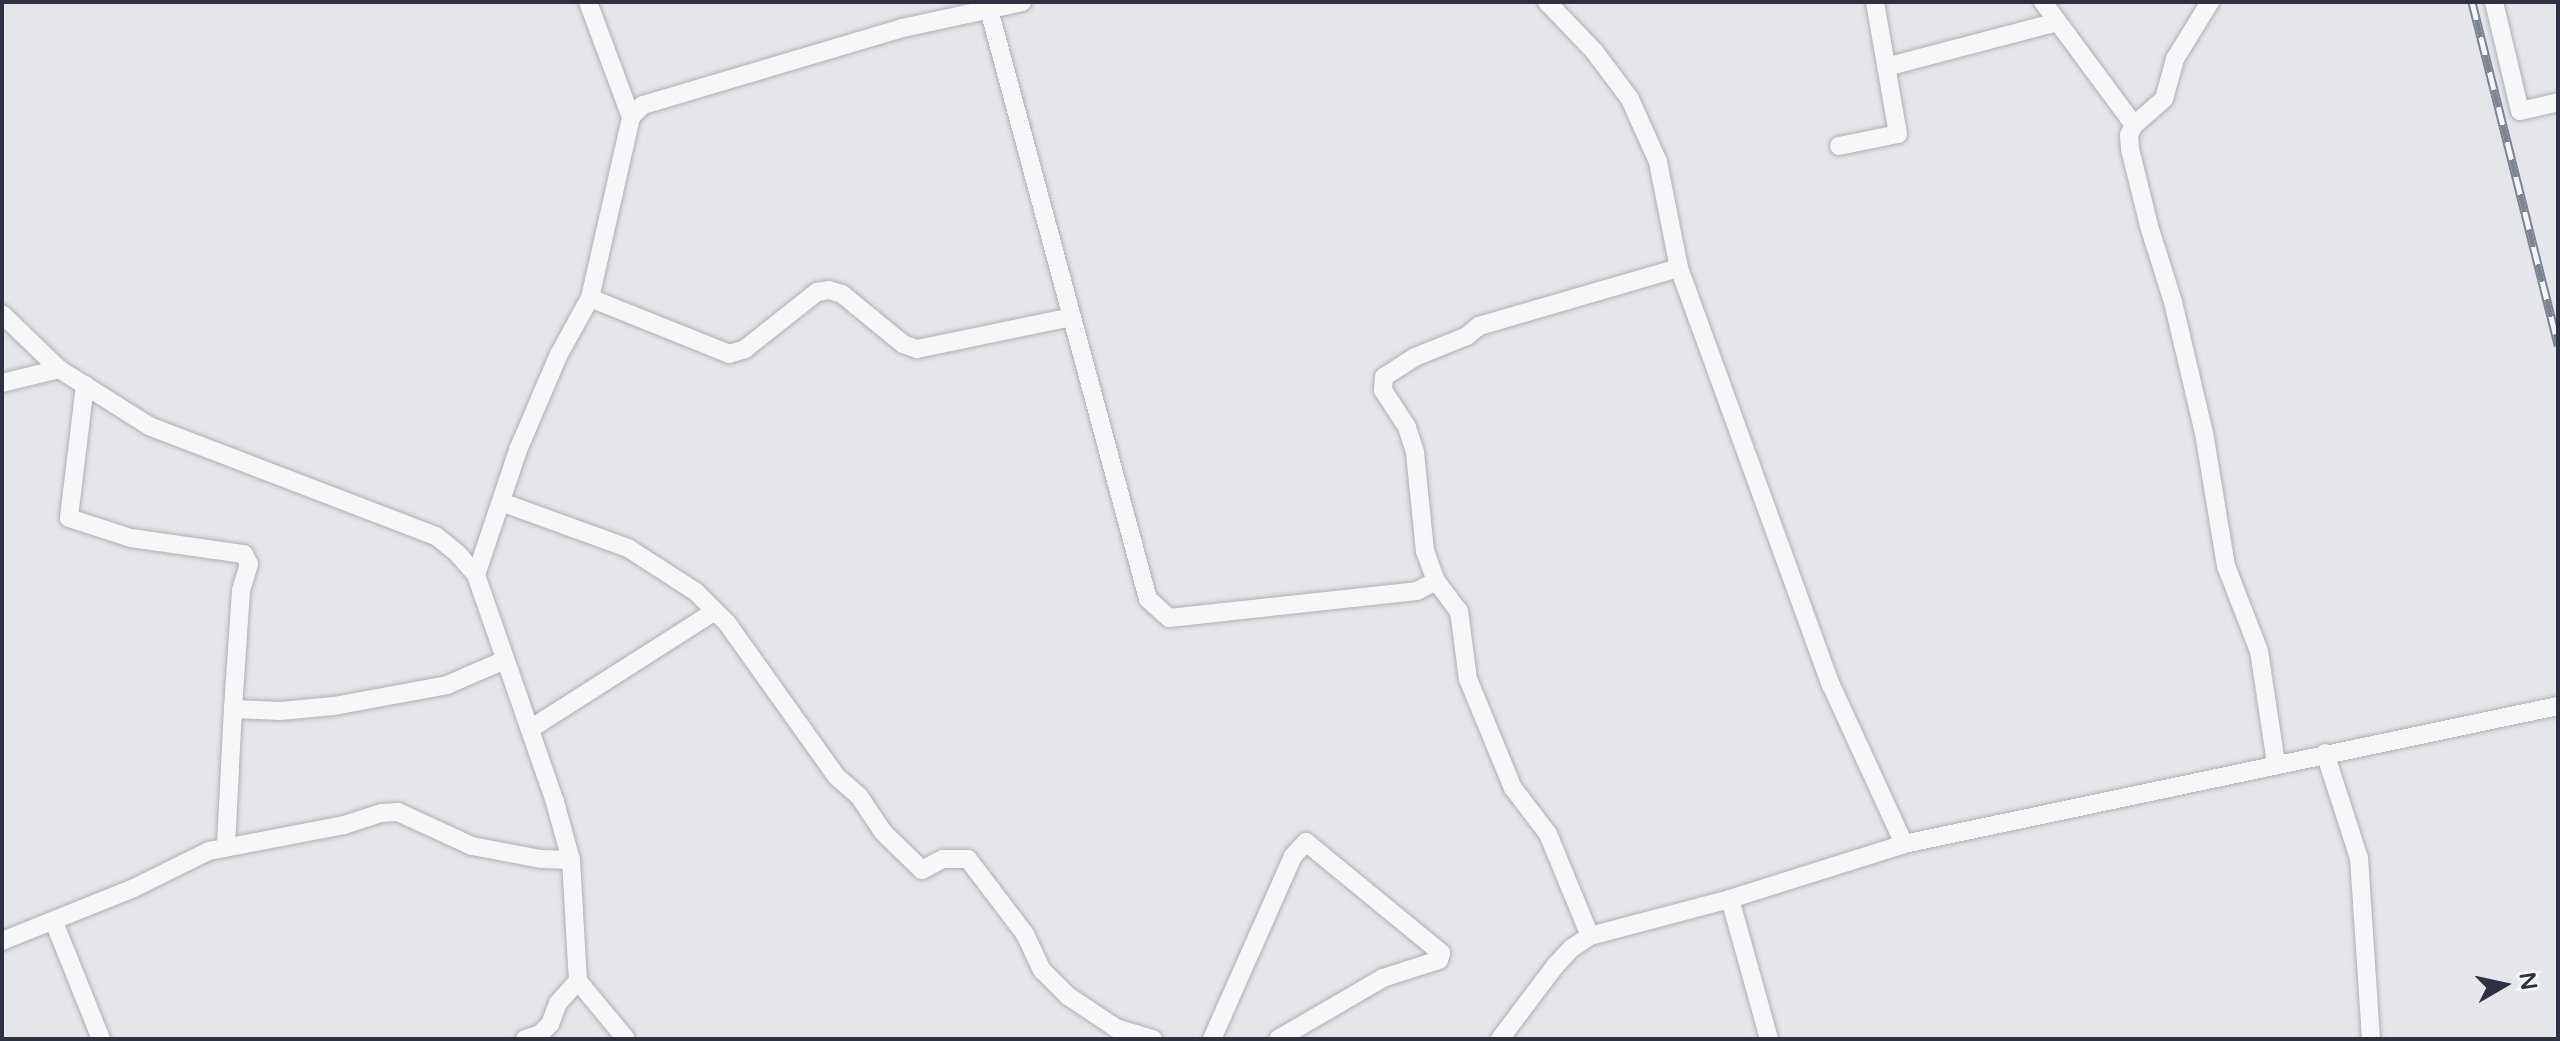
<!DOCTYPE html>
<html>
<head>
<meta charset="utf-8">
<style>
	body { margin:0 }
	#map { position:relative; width:2560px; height:1041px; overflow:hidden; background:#e4e6ea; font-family:"Varela Round",sans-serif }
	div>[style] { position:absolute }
	.roads { filter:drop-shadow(0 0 2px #adb0b7) drop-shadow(0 0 2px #adb0b7) }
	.minor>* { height:18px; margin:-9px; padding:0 9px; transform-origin:9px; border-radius:9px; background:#f6f7f9 }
	.rail>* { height:9px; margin-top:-4.5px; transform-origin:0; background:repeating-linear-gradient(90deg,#f3f5f8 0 18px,#7e8493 0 36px); box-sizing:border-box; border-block:2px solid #7e8493 }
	span { translate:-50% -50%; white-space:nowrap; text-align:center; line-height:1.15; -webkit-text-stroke:7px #f3f5f8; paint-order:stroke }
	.frame { position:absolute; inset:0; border:4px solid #2c3241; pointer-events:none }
	.north { position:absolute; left:2464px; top:945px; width:80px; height:80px; -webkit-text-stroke:6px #f3f5f8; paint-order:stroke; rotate:81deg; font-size:22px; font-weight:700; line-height:32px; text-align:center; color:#2c3241 }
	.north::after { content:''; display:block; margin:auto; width:28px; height:36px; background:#2c3241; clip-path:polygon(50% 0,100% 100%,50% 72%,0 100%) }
</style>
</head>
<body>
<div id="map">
	<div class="roads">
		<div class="minor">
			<i style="left:588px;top:2px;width:123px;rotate:69.5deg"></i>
			<i style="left:987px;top:2px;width:618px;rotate:74.91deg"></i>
			<i style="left:1148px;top:599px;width:28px;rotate:42deg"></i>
			<i style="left:1169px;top:618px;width:249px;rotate:-6.2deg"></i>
			<i style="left:1417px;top:591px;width:21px;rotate:-28deg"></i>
			<i style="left:1436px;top:581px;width:38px;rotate:53deg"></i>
			<i style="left:1459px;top:611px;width:69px;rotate:82.5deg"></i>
			<i style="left:1468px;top:679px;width:118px;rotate:67.6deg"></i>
			<i style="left:1513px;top:788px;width:58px;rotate:52.7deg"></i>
			<i style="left:1548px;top:834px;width:110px;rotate:67.6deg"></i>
			<i style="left:1547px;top:2px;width:68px;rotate:46.2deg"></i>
			<i style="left:1594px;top:51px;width:60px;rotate:53.1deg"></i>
			<i style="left:1630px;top:99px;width:69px;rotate:66deg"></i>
			<i style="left:1658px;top:162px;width:108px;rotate:78.8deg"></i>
			<i style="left:1679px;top:268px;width:444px;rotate:70deg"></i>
			<i style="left:1831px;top:685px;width:175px;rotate:65.3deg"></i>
			<i style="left:2043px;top:2px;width:153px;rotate:53.5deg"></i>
			<i style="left:2210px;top:2px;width:67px;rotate:121.6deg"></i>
			<i style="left:2175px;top:59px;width:41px;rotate:105.4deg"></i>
			<i style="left:2164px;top:99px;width:40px;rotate:139deg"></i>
			<i style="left:2134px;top:125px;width:11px;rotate:117deg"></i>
			<i style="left:2129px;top:135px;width:14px;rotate:86deg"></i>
			<i style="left:2130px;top:149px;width:79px;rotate:76.1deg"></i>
			<i style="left:2149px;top:226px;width:80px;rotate:72.5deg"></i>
			<i style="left:2173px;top:302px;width:135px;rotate:76.7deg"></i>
			<i style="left:2204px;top:433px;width:135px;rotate:80.6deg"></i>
			<i style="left:2226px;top:566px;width:91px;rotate:68.8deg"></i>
			<i style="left:2259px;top:651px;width:114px;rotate:81.4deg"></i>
			<i style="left:2494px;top:2px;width:112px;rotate:76.6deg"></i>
			<i style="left:2520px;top:111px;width:39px;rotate:-13deg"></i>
			<i style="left:1886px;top:67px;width:177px;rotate:-14.7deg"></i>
			<i style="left:1839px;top:146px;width:60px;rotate:-11.5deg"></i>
			<i style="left:1898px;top:134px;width:134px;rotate:-99.9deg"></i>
			<i style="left:590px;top:298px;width:150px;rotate:21.9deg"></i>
			<i style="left:729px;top:354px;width:17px;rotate:-17deg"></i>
			<i style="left:745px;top:349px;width:92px;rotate:-38.4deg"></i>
			<i style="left:817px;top:292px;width:12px;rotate:-9deg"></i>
			<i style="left:829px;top:290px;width:14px;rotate:17deg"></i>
			<i style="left:842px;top:294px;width:79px;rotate:39.3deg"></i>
			<i style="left:903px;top:344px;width:15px;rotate:20deg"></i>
			<i style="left:917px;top:349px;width:158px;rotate:-11.7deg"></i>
			<i style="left:2px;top:314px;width:79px;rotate:44deg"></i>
			<i style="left:59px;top:369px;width:107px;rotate:32.3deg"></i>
			<i style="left:149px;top:426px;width:307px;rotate:21deg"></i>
			<i style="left:436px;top:536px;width:28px;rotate:39deg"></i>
			<i style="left:458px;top:554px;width:28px;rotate:49deg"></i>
			<i style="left:476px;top:575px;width:240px;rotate:70.8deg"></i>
			<i style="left:555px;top:802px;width:60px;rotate:74.6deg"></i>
			<i style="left:571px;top:860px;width:121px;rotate:86.7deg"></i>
			<i style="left:578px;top:981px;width:75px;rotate:50.4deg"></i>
			<i style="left:2px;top:383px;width:59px;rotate:-13.8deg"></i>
			<i style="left:85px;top:385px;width:134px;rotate:96.9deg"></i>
			<i style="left:69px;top:518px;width:65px;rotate:17.9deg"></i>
			<i style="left:131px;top:538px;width:114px;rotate:8.1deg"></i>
			<i style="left:244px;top:554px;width:11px;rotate:63deg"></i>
			<i style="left:249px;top:564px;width:28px;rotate:107deg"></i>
			<i style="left:241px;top:591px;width:118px;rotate:93.9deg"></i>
			<i style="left:233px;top:709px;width:47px;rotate:2.4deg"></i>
			<i style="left:280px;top:711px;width:54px;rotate:-5.3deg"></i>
			<i style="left:334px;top:706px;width:115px;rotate:-10.5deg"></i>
			<i style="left:447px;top:685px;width:63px;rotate:-23.3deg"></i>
			<i style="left:501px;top:502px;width:135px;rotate:19.9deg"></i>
			<i style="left:628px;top:548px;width:81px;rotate:32.9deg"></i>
			<i style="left:696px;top:592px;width:44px;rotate:45deg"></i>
			<i style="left:727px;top:623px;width:189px;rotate:54.5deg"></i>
			<i style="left:837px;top:777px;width:29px;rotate:41deg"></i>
			<i style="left:859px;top:796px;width:43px;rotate:56.3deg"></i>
			<i style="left:883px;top:832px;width:54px;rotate:44.3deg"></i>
			<i style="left:922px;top:870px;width:24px;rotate:-28deg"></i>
			<i style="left:943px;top:859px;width:25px"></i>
			<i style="left:968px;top:859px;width:94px;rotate:52.8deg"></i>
			<i style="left:1025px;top:934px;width:40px;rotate:65deg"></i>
			<i style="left:1042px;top:970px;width:37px;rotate:45deg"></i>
			<i style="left:1068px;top:996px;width:58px;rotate:33.7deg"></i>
			<i style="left:1116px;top:1028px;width:39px;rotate:17deg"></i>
			<i style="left:476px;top:575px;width:132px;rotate:-71.4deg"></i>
			<i style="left:518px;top:450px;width:102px;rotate:-66.9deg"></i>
			<i style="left:558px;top:356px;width:66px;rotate:-61.1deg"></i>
			<i style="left:590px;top:298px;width:186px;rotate:-77.2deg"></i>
			<i style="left:631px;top:117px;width:17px;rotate:-45deg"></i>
			<i style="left:643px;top:105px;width:271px;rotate:-16.5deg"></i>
			<i style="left:903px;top:28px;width:122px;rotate:-12.3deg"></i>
			<i style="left:1436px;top:581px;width:32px;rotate:-110deg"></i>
			<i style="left:1425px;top:551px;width:100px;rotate:-95.8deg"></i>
			<i style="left:1415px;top:452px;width:26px;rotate:-108deg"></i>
			<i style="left:1407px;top:427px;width:44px;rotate:-123deg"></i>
			<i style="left:1383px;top:390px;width:13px;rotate:-86deg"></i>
			<i style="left:1384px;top:377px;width:37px;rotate:-33deg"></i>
			<i style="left:1415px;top:357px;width:56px;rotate:-22deg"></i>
			<i style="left:1467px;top:336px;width:16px;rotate:-40deg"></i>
			<i style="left:1479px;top:326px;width:208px;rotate:-16.2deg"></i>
			<i style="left:530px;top:729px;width:219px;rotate:-32.5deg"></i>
			<i style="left:2325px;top:753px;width:110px;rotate:72.1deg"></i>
			<i style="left:2359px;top:858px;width:181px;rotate:86.2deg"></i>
			<i style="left:226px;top:846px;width:137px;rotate:-87.1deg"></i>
			<i style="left:1730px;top:899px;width:145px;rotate:74.4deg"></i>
			<i style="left:54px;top:922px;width:126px;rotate:68.1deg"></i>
			<i style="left:2px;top:941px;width:142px;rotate:-21.9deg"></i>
			<i style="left:134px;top:888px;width:84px;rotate:-26.3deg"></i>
			<i style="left:209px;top:851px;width:137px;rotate:-10.9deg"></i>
			<i style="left:344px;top:825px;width:39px;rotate:-18deg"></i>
			<i style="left:381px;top:813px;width:17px;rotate:-3deg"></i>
			<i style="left:398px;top:812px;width:81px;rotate:24.7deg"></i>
			<i style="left:472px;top:846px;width:70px;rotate:10.7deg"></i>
			<i style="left:541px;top:859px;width:30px;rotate:2deg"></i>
			<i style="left:525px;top:1039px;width:16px;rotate:-18deg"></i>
			<i style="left:540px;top:1034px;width:14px;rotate:-45deg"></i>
			<i style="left:550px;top:1024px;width:22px;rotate:-69deg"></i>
			<i style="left:558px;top:1003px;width:30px;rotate:-48deg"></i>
			<i style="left:1212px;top:1039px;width:200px;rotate:-66.1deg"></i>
			<i style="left:1293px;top:856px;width:19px;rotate:-47deg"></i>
			<i style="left:1306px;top:842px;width:175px;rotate:39.4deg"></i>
			<i style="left:1441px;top:953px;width:7px;rotate:106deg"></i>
			<i style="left:1439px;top:960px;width:59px;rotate:162.2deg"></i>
			<i style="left:1383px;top:978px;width:121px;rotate:149.8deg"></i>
			<i style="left:1500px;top:1039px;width:91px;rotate:-53deg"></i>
			<i style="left:1555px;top:966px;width:25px;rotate:-47deg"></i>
			<i style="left:1572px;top:948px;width:22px;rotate:-34deg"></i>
			<i style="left:1590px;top:936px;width:145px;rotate:-14.8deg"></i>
			<i style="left:1730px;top:899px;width:182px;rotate:-17.5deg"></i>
			<i style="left:1904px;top:844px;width:668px;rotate:-11.92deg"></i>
		</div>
	</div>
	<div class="rail">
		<i style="left:2472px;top:2px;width:354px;rotate:75.9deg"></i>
	</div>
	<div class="frame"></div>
	<div class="north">N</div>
</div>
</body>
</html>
